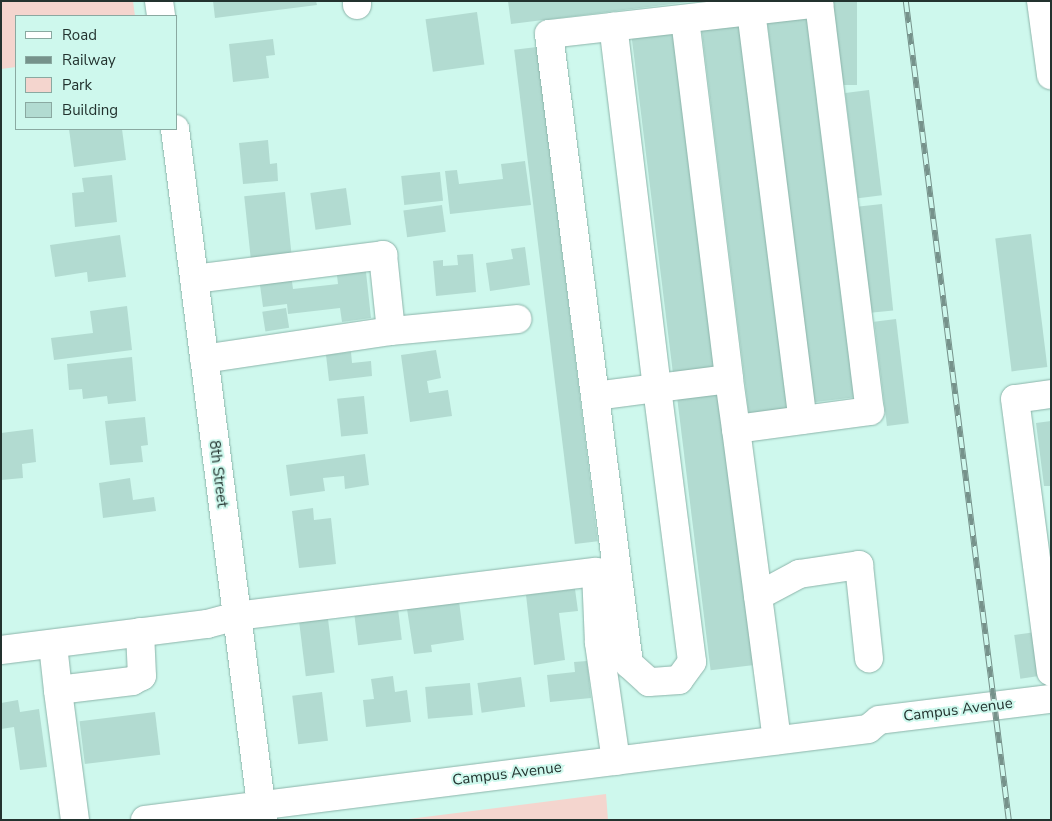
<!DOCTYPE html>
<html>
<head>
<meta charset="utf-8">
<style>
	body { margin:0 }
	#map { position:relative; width:1052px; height:821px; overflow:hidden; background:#cef8ed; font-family:"Nunito Sans",sans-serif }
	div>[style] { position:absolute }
	.green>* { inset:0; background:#f4d5ce }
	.building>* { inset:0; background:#b2dbd1; transform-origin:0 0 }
	.roads { filter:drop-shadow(0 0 1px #8cb4aa) drop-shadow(0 0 1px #8cb4aa) }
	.minor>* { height:28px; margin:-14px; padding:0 14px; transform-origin:14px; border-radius:14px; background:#fff }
	.rail>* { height:5.5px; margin-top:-2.75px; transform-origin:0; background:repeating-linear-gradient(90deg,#cef8ed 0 11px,#76928b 0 22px); box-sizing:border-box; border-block:1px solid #76928b }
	span { translate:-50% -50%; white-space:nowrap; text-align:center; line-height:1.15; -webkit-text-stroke:4px #cef8ed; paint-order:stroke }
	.street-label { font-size:15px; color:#23332f }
	.frame { position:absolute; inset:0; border:2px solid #23332f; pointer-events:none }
	.legend { position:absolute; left:15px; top:15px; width:162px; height:115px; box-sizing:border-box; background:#cef8ed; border:1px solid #8aa9a1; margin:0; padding:6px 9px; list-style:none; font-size:15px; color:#23332f }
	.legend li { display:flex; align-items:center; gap:10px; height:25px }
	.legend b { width:25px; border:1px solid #8aa9a1 }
</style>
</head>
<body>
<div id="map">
	<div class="green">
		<i style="clip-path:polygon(1px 1px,133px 1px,135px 16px,16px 16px,16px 67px,1px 69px)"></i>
		<i style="clip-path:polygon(606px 794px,608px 820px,401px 820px)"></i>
	</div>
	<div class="building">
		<i style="clip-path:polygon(213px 1px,316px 1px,317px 5px,215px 18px)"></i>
		<i style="clip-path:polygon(508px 1px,688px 1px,688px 2px,511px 24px)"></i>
		<i style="left:833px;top:1px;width:24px;height:84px"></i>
		<i style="left:477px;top:12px;width:53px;height:52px;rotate:82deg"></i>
		<i style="left:808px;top:18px;width:382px;height:41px;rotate:83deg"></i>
		<i style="left:741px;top:22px;width:391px;height:40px;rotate:83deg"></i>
		<i style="left:674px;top:29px;width:341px;height:43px;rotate:83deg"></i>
		<i style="clip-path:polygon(273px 39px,275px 55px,266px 56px,269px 78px,233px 82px,229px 44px)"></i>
		<i style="left:537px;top:47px;width:498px;height:23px;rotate:83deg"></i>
		<i style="left:869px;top:90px;width:106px;height:24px;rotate:83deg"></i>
		<i style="clip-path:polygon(69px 129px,122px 129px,126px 160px,74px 167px)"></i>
		<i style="clip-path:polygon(268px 140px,270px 164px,277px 163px,278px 181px,243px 184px,239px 143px)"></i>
		<i style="clip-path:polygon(525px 161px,531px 205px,450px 214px,445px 171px,457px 170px,459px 184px,503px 179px,501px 164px)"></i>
		<i style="left:440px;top:172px;width:29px;height:39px;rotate:84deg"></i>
		<i style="clip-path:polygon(112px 175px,117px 222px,75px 227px,72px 193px,84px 192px,82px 178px)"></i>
		<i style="left:346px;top:188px;width:37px;height:36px;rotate:82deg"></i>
		<i style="left:285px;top:192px;width:62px;height:41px;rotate:84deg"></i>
		<i style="left:882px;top:204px;width:107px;height:23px;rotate:84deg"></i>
		<i style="left:442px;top:205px;width:27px;height:39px;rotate:82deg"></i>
		<i style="left:1031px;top:234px;width:134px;height:36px;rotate:83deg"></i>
		<i style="clip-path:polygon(120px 235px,126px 277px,88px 282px,87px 272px,55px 277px,50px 245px)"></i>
		<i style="clip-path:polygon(525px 247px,530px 285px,490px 291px,486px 263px,513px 259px,511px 249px)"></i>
		<i style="clip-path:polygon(473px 254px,476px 292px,436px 296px,433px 261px,443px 260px,443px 266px,458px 265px,457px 255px)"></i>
		<i style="clip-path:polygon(365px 263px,371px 318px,342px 322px,340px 308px,288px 314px,287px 304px,263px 307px,259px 278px,291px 274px,293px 289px,338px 284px,336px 267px)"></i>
		<i style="clip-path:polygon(127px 306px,132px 350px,54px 360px,51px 338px,93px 333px,90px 311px)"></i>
		<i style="left:286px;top:308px;width:20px;height:24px;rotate:81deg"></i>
		<i style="left:896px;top:319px;width:105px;height:22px;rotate:83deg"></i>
		<i style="clip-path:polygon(436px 350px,441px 378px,427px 381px,429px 393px,448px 390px,452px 416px,410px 422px,401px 355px)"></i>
		<i style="clip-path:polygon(351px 352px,352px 363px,371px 361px,372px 376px,329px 381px,326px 355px)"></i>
		<i style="clip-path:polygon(132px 357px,136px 401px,108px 404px,107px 396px,83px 399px,82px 389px,69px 390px,67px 364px)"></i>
		<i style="left:721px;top:394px;width:273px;height:44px;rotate:83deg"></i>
		<i style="left:364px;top:396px;width:38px;height:27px;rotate:84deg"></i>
		<i style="clip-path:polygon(145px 417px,148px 445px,141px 446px,143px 462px,110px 465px,105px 421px)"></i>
		<i style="clip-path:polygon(1051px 421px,1051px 486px,1044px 486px,1036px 423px)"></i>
		<i style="clip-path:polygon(33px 429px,36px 462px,22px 464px,23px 478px,1px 480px,1px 433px)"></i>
		<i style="clip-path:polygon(365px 454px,369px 485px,345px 489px,344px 476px,323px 478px,325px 491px,290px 496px,286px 465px)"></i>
		<i style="clip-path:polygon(130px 478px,133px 500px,154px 497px,156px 511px,103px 518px,99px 483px)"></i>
		<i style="clip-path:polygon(313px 508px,314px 520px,331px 518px,336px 564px,299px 568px,292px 511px)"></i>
		<i style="clip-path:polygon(575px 589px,578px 611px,559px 613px,565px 660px,534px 665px,526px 595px)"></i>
		<i style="clip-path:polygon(459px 601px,464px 640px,431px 645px,432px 652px,414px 654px,407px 609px)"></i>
		<i style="left:398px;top:609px;width:31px;height:44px;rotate:83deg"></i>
		<i style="left:328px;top:619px;width:54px;height:29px;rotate:83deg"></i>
		<i style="left:1036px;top:632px;width:44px;height:22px;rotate:82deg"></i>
		<i style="clip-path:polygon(587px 661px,591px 698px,550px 702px,547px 675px,575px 672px,574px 662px)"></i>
		<i style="clip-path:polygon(393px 676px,395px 692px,407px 690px,411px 722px,366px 727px,363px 700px,374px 699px,371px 679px)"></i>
		<i style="left:521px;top:677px;width:30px;height:44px;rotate:82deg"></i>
		<i style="left:470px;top:683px;width:32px;height:45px;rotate:85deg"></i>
		<i style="left:322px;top:692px;width:49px;height:30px;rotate:83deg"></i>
		<i style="clip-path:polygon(18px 700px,20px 712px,39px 709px,47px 767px,20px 770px,14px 727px,1px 729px,1px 703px)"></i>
		<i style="left:155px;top:712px;width:43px;height:76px;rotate:83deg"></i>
	</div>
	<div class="roads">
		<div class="minor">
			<i style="left:159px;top:1px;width:15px;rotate:82deg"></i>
			<i style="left:357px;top:1px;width:4px;rotate:90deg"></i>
			<i style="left:1041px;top:1px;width:75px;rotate:82.3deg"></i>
			<i style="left:751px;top:11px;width:412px;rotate:82.8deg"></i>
			<i style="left:685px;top:19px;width:363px;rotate:83deg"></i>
			<i style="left:175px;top:129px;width:697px;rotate:82.74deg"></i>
			<i style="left:194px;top:279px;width:191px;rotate:-7.2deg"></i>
			<i style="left:383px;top:255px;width:76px;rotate:84deg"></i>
			<i style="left:391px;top:331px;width:189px;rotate:171.5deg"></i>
			<i style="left:391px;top:331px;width:127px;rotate:-5.4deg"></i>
			<i style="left:1051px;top:394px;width:36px;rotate:172deg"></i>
			<i style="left:1015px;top:399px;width:275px;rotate:82.5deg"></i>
			<i style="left:595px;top:396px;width:63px;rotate:-7.4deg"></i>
			<i style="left:657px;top:388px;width:364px;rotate:-96.9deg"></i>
			<i style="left:736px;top:429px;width:50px;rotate:-98deg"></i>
			<i style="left:729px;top:379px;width:73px;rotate:172.9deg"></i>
			<i style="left:657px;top:388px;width:276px;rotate:82.7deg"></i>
			<i style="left:692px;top:662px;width:22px;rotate:126deg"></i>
			<i style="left:679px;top:680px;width:30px;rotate:176deg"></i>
			<i style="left:649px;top:682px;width:27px;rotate:-138deg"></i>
			<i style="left:629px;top:664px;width:635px;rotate:-97.24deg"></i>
			<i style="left:549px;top:34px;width:272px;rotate:-6.5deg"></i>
			<i style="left:819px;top:3px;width:411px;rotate:82.9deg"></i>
			<i style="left:870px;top:411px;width:135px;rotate:172.3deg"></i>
			<i style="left:736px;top:429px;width:314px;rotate:82.5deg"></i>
			<i style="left:758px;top:596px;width:47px;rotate:-28.2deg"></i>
			<i style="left:799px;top:574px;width:61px;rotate:-8.5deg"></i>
			<i style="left:859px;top:565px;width:94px;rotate:83.9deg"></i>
			<i style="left:53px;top:645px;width:45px;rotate:83.7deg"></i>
			<i style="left:1px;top:650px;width:208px;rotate:-7.2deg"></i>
			<i style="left:207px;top:624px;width:30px;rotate:-15deg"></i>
			<i style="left:236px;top:616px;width:363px;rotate:-7deg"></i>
			<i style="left:596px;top:572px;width:71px;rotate:87.6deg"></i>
			<i style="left:599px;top:643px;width:119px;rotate:81.8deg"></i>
			<i style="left:75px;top:820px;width:131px;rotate:-97.5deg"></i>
			<i style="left:58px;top:690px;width:75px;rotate:-6.9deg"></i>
			<i style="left:132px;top:681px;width:11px;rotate:-27deg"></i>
			<i style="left:142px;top:676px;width:44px;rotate:-92.6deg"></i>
			<i style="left:145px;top:820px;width:729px;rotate:-7.17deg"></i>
			<i style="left:868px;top:729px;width:14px;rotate:-39deg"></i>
			<i style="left:879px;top:720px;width:173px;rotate:-7deg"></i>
		</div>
	</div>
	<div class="rail">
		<i style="left:906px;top:1px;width:825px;rotate:82.83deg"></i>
	</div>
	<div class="street-label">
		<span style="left:218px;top:474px;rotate:83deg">8th Street</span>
		<span style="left:958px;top:710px;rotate:-7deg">Campus Avenue</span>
		<span style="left:507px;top:774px;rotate:-7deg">Campus Avenue</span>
	</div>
	<div class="frame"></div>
	<ul class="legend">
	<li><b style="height:6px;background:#fff"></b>Road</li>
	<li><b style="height:6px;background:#76928b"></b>Railway</li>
	<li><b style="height:14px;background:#f4d5ce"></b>Park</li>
	<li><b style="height:14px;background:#b2dbd1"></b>Building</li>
	</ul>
</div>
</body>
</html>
